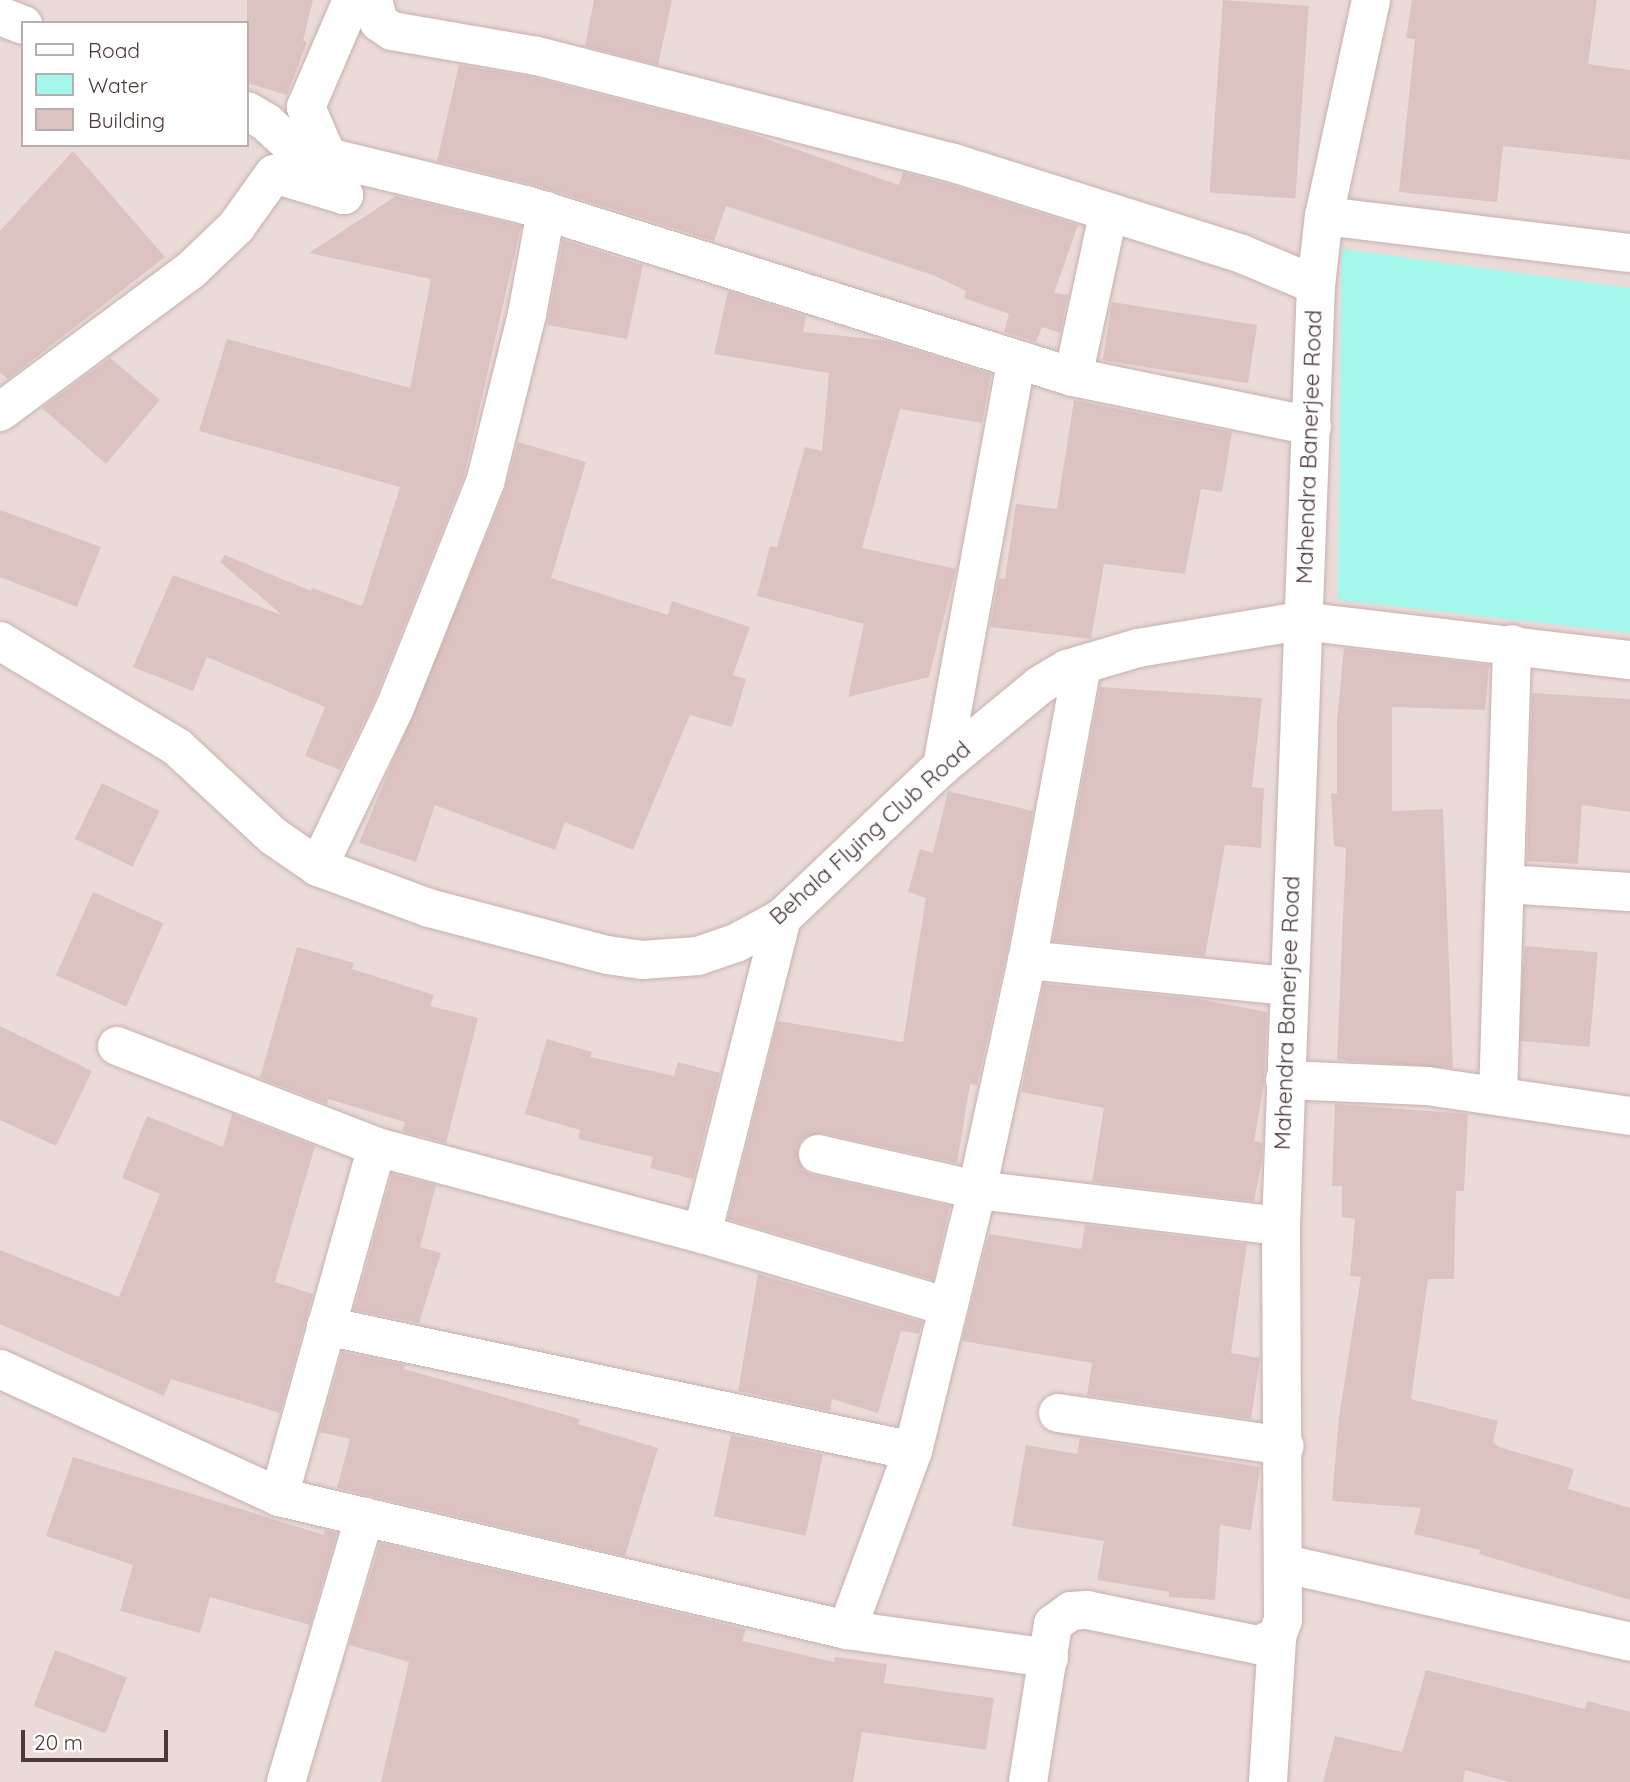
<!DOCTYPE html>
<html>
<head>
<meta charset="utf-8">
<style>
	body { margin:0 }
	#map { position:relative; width:1630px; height:1782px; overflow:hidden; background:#f6eceb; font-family:Quicksand,sans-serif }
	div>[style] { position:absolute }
	.residential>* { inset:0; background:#ebdbd8 }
	.water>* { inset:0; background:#a3f7eb }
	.building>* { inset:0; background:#dcc3c2; transform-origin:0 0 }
	.roads { filter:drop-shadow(0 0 2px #c6b1af) drop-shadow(0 0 2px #c6b1af) }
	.minor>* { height:38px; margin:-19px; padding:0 19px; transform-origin:19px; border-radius:19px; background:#fff }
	span { translate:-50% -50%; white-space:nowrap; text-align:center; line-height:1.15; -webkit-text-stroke:5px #fff; paint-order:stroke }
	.street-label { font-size:23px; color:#4c3837 }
	.legend { position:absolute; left:21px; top:21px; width:228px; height:126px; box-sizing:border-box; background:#fff; border:2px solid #b7afaf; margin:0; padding:9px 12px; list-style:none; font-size:21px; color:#4c3837 }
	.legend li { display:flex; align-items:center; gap:14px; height:35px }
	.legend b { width:35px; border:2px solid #b7afaf }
	.scale { position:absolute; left:21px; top:1730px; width:147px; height:32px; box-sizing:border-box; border:4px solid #4c3837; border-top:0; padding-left:9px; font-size:21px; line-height:24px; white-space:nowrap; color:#4c3837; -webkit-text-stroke:5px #fff; paint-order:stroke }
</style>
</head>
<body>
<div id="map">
	<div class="residential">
		<i style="clip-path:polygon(evenodd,0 0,1630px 0,1630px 1782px,0 1782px,0 0,23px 23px,247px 23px,247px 145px,23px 145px,23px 23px)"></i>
	</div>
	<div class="water">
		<i style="clip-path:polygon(1342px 249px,1630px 288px,1630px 633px,1338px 600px)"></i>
	</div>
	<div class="building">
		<i style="clip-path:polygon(247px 0,313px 0,303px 41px,307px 42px,287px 95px,247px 83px)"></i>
		<i style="clip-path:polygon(594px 0,672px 0,658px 65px,585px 46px)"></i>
		<i style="left:1223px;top:0;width:86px;height:193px;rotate:4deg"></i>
		<i style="clip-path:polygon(1412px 0,1597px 0,1588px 64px,1630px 70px,1630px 160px,1503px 146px,1497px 202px,1399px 192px,1415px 39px,1406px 38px)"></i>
		<i style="clip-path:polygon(459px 65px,532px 77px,749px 133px,899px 185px,903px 172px,948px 184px,1078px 225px,1054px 293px,1068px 295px,1060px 333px,1042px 327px,1036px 342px,1004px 332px,1009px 314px,964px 298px,966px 291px,935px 276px,726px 206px,714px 241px,532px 184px,437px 161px)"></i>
		<i style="clip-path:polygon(73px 151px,165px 257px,8px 379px,0 373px,0 231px)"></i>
		<i style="clip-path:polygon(396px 196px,521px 226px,464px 476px,374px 701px,340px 770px,305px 756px,325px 707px,207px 657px,193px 691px,133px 667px,173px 575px,282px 615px,220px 562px,225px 555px,311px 591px,312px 588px,362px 606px,400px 487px,199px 431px,227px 339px,410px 388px,431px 279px,309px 253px)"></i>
		<i style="clip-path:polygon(563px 240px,643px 265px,627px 339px,547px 325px)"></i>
		<i style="clip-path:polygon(728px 291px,806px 316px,803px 332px,883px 340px,991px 374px,982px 423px,900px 409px,862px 548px,956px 569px,929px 677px,848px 697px,864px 624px,757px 596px,770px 546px,777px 547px,805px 447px,822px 451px,829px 373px,714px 354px)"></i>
		<i style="left:1112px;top:302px;width:147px;height:59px;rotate:9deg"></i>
		<i style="clip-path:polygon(110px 358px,160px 400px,106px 464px,42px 408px)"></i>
		<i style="clip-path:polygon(1074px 400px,1232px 432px,1222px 492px,1201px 489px,1185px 574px,1104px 564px,1091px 639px,990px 627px,999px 578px,1005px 579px,1016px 504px,1057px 509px)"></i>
		<i style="clip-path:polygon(518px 442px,586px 462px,551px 578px,668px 615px,672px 601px,750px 627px,733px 675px,746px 679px,732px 727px,690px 715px,633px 850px,565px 822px,555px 850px,435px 805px,416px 862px,359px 843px,505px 491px)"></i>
		<i style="clip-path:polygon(0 510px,101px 547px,77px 607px,0 577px)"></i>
		<i style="clip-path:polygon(1344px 648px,1489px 665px,1485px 710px,1392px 707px,1392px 811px,1443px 809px,1453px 1068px,1337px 1060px,1346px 848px,1334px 846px,1331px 793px,1337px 794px,1337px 720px)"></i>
		<i style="clip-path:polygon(1100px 687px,1262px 698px,1252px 787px,1264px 788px,1261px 848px,1225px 845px,1205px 956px,1053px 941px)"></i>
		<i style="clip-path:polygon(1532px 693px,1630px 699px,1630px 812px,1582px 805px,1578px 864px,1527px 861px)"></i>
		<i style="left:102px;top:783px;width:64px;height:62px;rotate:26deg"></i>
		<i style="clip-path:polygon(948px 791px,1033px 811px,1009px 942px,977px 1085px,970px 1084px,957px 1163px,822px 1133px,802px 1139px,797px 1150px,803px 1170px,813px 1175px,950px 1206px,933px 1280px,728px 1219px,778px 1021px,903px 1042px,926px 898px,908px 892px,920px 849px,933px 853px)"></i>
		<i style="left:93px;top:892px;width:77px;height:91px;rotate:24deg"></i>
		<i style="left:1525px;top:946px;width:73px;height:95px;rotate:5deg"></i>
		<i style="clip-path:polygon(297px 947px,354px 963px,352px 969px,434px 995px,430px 1006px,478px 1018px,446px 1143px,402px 1131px,405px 1122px,328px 1099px,327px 1104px,260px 1078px)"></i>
		<i style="clip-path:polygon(1044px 984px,1198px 999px,1267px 1012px,1264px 1084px,1254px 1141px,1262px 1143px,1262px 1159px,1254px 1201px,1092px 1182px,1104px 1108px,1021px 1092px)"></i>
		<i style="clip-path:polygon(0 1026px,92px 1071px,56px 1146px,0 1120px)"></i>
		<i style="clip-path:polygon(547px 1039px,592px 1052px,590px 1057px,674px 1076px,678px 1062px,720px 1073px,693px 1179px,650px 1168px,653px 1157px,578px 1139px,580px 1130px,525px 1114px)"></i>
		<i style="clip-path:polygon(1335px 1104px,1468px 1114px,1464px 1191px,1456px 1191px,1454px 1279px,1428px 1279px,1411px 1399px,1498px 1421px,1493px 1442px,1499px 1447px,1574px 1469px,1568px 1489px,1630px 1508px,1630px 1600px,1479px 1554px,1480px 1550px,1414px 1534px,1421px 1508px,1332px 1501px,1339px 1417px,1361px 1277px,1350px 1276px,1355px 1219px,1342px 1217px,1342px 1186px,1332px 1186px)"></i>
		<i style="clip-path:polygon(232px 1114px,315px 1146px,275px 1282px,313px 1294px,280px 1413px,171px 1379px,164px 1396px,0 1324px,0 1250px,119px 1297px,160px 1194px,122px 1178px,147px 1116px,223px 1147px)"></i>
		<i style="clip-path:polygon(392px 1174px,436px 1185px,420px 1247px,441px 1253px,419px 1323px,354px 1310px)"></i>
		<i style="clip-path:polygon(1085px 1225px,1247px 1244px,1231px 1353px,1260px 1358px,1251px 1419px,1087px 1395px,1092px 1363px,962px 1341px,989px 1234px,1081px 1249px)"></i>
		<i style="clip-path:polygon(758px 1274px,922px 1322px,919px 1334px,901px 1331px,878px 1413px,832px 1399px,830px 1411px,738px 1391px)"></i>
		<i style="clip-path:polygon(342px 1352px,405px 1365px,404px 1369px,580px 1419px,578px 1424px,658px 1448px,625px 1556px,337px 1488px,350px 1439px,320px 1432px)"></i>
		<i style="left:731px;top:1435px;width:94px;height:83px;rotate:12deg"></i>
		<i style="clip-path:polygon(1080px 1438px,1260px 1467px,1251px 1530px,1220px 1525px,1215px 1600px,1169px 1597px,1169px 1592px,1097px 1580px,1104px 1541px,1012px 1526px,1026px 1445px,1077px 1454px)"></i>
		<i style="clip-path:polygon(73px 1457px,324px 1535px,325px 1530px,337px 1533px,310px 1625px,210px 1597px,200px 1633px,120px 1611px,133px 1565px,46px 1536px)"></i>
		<i style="clip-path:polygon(380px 1543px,746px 1629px,742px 1641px,834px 1662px,835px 1657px,887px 1664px,884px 1683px,994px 1698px,986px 1750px,862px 1732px,853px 1782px,381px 1782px,409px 1662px,349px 1645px)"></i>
		<i style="left:55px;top:1650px;width:77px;height:60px;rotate:21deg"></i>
		<i style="clip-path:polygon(1426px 1670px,1585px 1709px,1587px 1701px,1630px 1712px,1630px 1782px,1509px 1782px,1465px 1770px,1463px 1782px,1323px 1782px,1335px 1736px,1402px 1752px)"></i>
	</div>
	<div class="roads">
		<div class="minor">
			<i style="left:373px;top:0;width:23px;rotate:75deg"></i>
			<i style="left:379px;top:22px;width:16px;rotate:35deg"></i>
			<i style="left:392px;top:31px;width:147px;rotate:9.8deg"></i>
			<i style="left:537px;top:56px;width:431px;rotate:14.4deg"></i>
			<i style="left:954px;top:163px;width:302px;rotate:17.5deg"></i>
			<i style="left:1242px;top:254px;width:80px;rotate:22.7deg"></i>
			<i style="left:0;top:16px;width:25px;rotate:21deg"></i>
			<i style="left:247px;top:111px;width:22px;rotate:30deg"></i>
			<i style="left:266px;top:122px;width:91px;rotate:42.8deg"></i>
			<i style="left:344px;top:195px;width:44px;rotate:-118.3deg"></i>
			<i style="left:323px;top:156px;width:209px;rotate:13.6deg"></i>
			<i style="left:526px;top:205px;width:573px;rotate:17.46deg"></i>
			<i style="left:1073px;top:377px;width:244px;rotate:11.6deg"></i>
			<i style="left:1324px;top:216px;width:308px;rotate:6.9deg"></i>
			<i style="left:1073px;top:377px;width:166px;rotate:-77.8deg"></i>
			<i style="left:0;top:412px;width:237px;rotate:-36.6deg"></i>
			<i style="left:190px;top:271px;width:64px;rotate:-43.7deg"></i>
			<i style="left:236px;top:227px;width:65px;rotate:-54.4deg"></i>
			<i style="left:274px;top:174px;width:73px;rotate:16.7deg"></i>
			<i style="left:344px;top:195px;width:96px;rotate:-113.4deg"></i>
			<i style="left:306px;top:107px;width:116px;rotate:-66.7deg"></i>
			<i style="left:0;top:641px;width:206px;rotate:30.9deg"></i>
			<i style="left:177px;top:747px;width:131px;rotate:42.8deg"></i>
			<i style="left:273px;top:836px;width:55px;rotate:34.6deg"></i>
			<i style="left:318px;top:867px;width:118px;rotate:20.3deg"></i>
			<i style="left:429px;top:908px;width:184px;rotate:14.8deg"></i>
			<i style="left:607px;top:955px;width:35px;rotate:8deg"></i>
			<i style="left:642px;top:960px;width:56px;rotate:-4.1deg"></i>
			<i style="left:698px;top:956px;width:40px;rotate:-18.9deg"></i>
			<i style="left:736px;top:943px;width:52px;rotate:-28.5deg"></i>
			<i style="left:782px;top:918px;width:221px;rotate:-43.5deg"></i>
			<i style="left:942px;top:766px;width:127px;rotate:-39.6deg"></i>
			<i style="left:1040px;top:685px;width:31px;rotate:-31deg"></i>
			<i style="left:1067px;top:669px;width:74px;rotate:-16.5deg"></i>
			<i style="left:1138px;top:648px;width:165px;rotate:-9.4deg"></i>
			<i style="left:1301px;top:621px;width:331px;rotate:6.8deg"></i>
			<i style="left:942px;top:766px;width:412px;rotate:-79.6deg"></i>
			<i style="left:318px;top:867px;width:174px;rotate:-64.2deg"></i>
			<i style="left:394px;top:710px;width:245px;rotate:-68.2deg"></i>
			<i style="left:485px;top:483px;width:174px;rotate:-76deg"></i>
			<i style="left:527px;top:314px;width:105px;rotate:-79.5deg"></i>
			<i style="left:1505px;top:884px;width:125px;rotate:3.7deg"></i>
			<i style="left:1027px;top:960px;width:261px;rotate:5.7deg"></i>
			<i style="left:117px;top:1046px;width:279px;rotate:21.2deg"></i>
			<i style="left:377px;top:1147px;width:336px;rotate:15deg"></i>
			<i style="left:702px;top:1234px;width:326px;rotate:-75.8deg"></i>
			<i style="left:1285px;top:1080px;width:142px;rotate:2.4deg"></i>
			<i style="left:1427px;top:1086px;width:205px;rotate:8.4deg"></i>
			<i style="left:1498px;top:1096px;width:452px;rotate:-88.2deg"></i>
			<i style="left:818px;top:1154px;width:163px;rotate:12.8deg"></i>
			<i style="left:977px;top:1190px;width:306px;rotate:6.8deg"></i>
			<i style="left:702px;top:1234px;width:257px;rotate:16.5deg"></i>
			<i style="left:326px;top:1326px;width:600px;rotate:12.02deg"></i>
			<i style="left:0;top:1369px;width:307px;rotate:24.6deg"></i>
			<i style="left:279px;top:1497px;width:583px;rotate:13.18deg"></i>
			<i style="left:847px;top:1630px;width:204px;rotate:7.9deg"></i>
			<i style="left:1058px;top:1413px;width:229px;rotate:8.3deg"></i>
			<i style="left:279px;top:1497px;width:363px;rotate:-74.4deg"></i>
			<i style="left:1285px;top:1564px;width:354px;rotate:12.7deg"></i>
			<i style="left:847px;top:1630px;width:191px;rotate:-69.8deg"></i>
			<i style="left:913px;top:1451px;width:269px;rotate:-76.2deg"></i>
			<i style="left:977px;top:1190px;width:250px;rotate:-77.7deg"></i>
			<i style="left:1030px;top:946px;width:286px;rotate:-79.5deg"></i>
			<i style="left:286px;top:1782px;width:277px;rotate:-73.5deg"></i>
			<i style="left:1028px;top:1782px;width:160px;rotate:-81deg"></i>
			<i style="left:1053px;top:1624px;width:22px;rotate:-36deg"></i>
			<i style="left:1071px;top:1611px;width:16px;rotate:-4deg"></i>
			<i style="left:1087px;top:1610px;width:175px;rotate:11.6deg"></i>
			<i style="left:1258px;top:1645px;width:21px;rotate:-23deg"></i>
			<i style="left:1277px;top:1637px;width:18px;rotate:-71deg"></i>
			<i style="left:1283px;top:1620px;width:394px;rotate:-90.3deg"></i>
			<i style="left:1281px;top:1226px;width:942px;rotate:-87.87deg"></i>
			<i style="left:1316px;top:285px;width:69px;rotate:-83.4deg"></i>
			<i style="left:1324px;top:216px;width:221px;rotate:-77.7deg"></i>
			<i style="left:1268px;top:1782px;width:145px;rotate:-86.4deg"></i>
		</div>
	</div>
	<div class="street-label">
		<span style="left:1309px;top:447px;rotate:-88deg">Mahendra Banerjee Road</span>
		<span style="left:870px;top:833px;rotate:-42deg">Behala Flying Club Road</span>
		<span style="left:1287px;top:1013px;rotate:-88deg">Mahendra Banerjee Road</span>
	</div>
	<ul class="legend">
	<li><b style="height:9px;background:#fff"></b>Road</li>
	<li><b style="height:19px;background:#a3f7eb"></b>Water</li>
	<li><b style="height:19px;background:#dcc3c2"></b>Building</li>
	</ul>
	<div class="scale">20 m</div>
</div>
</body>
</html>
